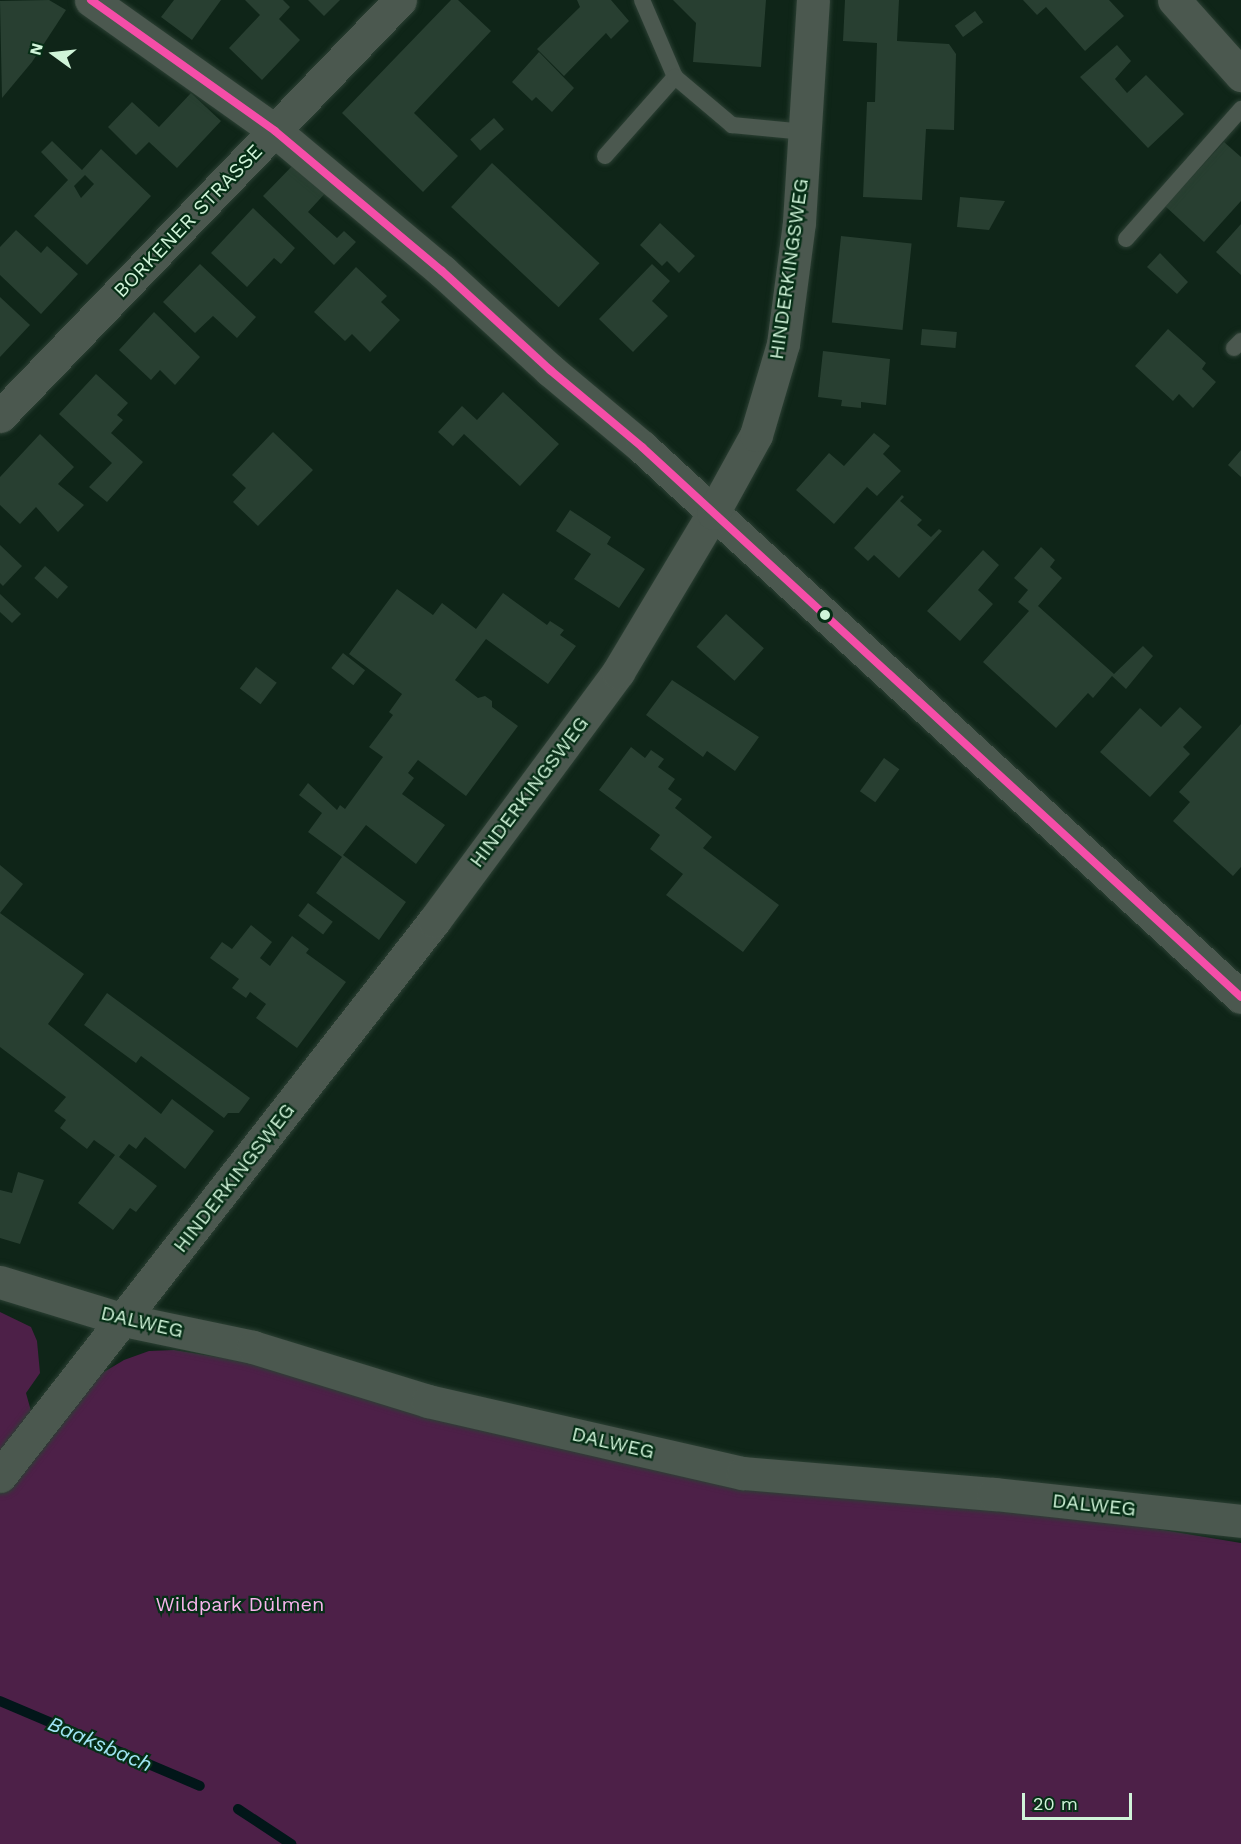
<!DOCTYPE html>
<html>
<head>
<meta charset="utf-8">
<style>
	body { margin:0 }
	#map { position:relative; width:1241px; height:1844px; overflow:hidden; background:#0f2518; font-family:"Work Sans",sans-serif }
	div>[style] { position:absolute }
	.green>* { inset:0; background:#4d2048 }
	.stream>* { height:10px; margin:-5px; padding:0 5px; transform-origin:5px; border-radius:5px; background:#021619 }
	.building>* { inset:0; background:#283f31; transform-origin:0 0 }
	.roads { filter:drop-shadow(0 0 2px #2c4034) drop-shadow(0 0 2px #2c4034) }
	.service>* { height:16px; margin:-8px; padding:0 8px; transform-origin:8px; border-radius:8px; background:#4b584f }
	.minor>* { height:33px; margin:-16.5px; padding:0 16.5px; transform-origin:16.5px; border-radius:16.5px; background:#4b584f }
	.tertiary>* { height:33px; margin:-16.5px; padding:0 16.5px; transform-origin:16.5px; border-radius:16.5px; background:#4b584f }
	.bus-1>* { height:8px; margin:-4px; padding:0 4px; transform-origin:4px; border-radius:4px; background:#f54da8 }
	.dots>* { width:16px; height:16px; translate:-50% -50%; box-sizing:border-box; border:3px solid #062e16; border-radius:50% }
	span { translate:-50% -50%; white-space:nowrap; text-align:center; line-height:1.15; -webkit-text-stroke:4.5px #062e16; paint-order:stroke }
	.street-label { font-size:20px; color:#d0f4d9 }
	.park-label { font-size:20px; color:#f9b5ed }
	.water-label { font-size:21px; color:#a0e5f4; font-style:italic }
	.north { position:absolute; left:24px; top:24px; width:60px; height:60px; -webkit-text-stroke:4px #062e16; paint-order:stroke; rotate:285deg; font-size:16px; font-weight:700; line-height:24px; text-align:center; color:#d0f4d9 }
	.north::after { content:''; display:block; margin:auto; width:21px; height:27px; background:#d0f4d9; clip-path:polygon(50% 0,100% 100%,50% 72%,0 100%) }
	.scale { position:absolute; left:1022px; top:1793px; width:110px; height:27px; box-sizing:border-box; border:3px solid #d0f4d9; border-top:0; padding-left:8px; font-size:18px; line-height:21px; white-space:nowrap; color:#d0f4d9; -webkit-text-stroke:4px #062e16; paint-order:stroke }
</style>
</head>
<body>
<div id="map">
	<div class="green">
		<i style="clip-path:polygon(0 1312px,31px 1327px,37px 1341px,40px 1373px,26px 1393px,31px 1411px,0 1454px)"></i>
		<i style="clip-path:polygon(174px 1350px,286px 1368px,437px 1409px,1241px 1543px,1241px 1844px,0 1844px,0 1493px,99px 1375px,124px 1360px,149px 1351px)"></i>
	</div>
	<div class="stream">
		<i style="left:0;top:1701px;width:217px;rotate:23deg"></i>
		<i style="left:238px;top:1809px;width:64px;rotate:33.4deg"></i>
	</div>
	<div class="building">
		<i style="clip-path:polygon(49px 0,66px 10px,32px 62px,2px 98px,0 1px)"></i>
		<i style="clip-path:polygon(174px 0,221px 0,192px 40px,161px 17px)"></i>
		<i style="clip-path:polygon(245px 0,283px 0,290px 7px,279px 19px,300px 40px,262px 80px,229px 48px,260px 15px)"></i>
		<i style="clip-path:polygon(308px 0,340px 0,324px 16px)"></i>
		<i style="clip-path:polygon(451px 0,458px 0,491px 31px,414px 113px,458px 156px,423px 192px,342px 113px)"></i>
		<i style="clip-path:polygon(577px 0,611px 0,629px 21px,611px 39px,606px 33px,564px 76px,537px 49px,580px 7px)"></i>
		<i style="clip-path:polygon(673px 0,766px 0,761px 67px,693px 62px,696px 23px)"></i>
		<i style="clip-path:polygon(845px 0,899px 0,897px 41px,949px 44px,956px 54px,954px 130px,926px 129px,922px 200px,863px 197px,867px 102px,875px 102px,877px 43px,843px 41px)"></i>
		<i style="clip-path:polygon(1023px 0,1109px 0,1124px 16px,1085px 51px,1046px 7px,1037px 15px)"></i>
		<i style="left:975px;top:11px;width:14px;height:25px;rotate:54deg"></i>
		<i style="clip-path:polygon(1117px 45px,1131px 61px,1115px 79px,1127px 93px,1146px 75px,1184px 114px,1148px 148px,1080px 77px)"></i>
		<i style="clip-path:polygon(539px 52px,574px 88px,552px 112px,536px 97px,532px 101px,512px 82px)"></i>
		<i style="clip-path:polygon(191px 93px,221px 121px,177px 168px,149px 142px,136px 155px,108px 127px,132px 102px,159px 127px)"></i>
		<i style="left:494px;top:118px;width:15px;height:32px;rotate:48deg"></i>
		<i style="clip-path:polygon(evenodd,52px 141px,82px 170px,101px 149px,151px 196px,87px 265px,34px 216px,68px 180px,41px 152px,52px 141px,85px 175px,94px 184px,81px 198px,74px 186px,85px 175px)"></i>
		<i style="clip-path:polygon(1224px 142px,1241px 157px,1241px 201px,1204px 242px,1165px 206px)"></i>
		<i style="clip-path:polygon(298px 160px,329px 189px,308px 212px,337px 238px,344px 231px,356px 242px,334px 265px,263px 196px)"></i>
		<i style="left:492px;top:163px;width:147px;height:60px;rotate:43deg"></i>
		<i style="clip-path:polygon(960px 197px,1005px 201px,989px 230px,957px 227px)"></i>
		<i style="clip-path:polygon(253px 208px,295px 248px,281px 264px,274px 258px,247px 287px,211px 253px)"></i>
		<i style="clip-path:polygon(660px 223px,695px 256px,679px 273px,667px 261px,662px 266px,640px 245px)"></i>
		<i style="clip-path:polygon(1241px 224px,1241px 275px,1216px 252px)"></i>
		<i style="clip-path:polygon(16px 230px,41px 253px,47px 246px,78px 274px,41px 314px,0 275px,0 247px)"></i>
		<i style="left:841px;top:236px;width:71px;height:87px;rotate:6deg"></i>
		<i style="clip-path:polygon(1160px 253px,1188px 282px,1177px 294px,1147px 267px)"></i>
		<i style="clip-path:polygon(200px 264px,256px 317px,237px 338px,213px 316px,195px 333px,163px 302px)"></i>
		<i style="clip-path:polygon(652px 264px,670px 281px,652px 301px,668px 316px,633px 352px,599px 319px)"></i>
		<i style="clip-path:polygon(356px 267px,387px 296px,381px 302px,400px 320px,370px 352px,352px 334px,345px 341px,314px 312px)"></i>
		<i style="clip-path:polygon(0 297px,30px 325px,0 357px)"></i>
		<i style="clip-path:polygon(154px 312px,200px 357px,175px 385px,160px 370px,151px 380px,119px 350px)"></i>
		<i style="left:922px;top:329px;width:35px;height:16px;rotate:5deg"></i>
		<i style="clip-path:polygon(1168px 329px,1206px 363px,1202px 369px,1216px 382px,1193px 408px,1179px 394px,1173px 401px,1135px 366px)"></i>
		<i style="clip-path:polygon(823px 351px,890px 359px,886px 405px,861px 402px,861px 408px,841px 406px,842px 400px,818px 397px)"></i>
		<i style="clip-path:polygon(96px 374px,128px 403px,117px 415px,123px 420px,111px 433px,143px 462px,107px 502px,89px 487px,112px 463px,59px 414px)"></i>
		<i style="clip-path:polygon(503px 392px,559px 444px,520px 486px,464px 434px,453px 446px,438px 432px,462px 406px,477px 420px)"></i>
		<i style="clip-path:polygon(273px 432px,313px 470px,258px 526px,233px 502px,246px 488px,232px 475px)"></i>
		<i style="clip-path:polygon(874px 433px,890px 446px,883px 454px,901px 471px,877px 496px,867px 487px,834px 524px,796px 490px,829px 453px,844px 466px)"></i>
		<i style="clip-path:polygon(40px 434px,74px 467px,58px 484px,84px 505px,58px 532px,36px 507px,20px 524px,0 505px,0 477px)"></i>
		<i style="clip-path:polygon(1241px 450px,1241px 477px,1228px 465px)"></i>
		<i style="clip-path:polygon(902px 495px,904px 497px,900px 501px,922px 520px,917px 525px,931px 537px,939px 529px,942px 531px,899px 578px,874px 555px,868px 561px,854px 548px)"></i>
		<i style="clip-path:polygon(570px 510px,611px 537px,607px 544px,645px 569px,619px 608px,574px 579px,591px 554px,556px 531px)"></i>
		<i style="clip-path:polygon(0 545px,22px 566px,3px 586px,0 583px)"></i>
		<i style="clip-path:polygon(1041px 547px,1055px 560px,1050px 567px,1062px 578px,1038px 606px,1114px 674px,1143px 646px,1153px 656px,1126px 689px,1112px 676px,1093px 698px,1088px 693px,1056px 728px,983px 662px,1029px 611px,1018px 602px,1028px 590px,1014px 578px)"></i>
		<i style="clip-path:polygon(983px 550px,999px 565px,978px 590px,993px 604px,960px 641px,927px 611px)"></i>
		<i style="left:45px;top:566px;width:31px;height:16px;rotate:42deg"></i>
		<i style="clip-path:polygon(397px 589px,433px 615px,442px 603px,476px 629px,503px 593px,547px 625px,550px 621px,564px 630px,560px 635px,576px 646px,548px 684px,486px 639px,455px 680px,478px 698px,485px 696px,492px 701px,492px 707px,518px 726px,466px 796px,418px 760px,408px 773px,414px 778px,402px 794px,445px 825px,416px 864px,366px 825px,343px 855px,406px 902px,379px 940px,316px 893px,342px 857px,308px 832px,322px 813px,299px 795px,308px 783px,337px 810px,340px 805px,345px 809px,383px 757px,369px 747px,393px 715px,389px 712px,402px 694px,349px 654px)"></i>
		<i style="clip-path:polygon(0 594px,21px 614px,12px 623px,0 612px)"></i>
		<i style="left:726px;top:614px;width:51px;height:44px;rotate:42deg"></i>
		<i style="left:343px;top:653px;width:28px;height:19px;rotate:38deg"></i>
		<i style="left:256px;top:667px;width:26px;height:27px;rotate:37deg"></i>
		<i style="clip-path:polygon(672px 680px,759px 737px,735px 771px,707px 751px,703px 757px,646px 715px)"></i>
		<i style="clip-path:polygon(1180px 707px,1202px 727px,1183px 747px,1190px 754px,1150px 797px,1100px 752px,1140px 708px,1161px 727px)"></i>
		<i style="clip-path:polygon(1241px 724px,1241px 867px,1233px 876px,1173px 821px,1190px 802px,1179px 792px)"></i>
		<i style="clip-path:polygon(631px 747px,645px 758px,651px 750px,664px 759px,658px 767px,675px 779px,668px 789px,682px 799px,675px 808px,712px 837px,703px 848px,779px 905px,743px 952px,666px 895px,683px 874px,650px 849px,660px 835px,599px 790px)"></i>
		<i style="left:884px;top:758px;width:19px;height:41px;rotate:36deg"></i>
		<i style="clip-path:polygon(0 865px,23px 884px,0 913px)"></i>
		<i style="left:308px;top:903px;width:31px;height:16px;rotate:37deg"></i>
		<i style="clip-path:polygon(0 913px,84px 974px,48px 1024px,161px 1114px,172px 1099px,214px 1131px,185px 1169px,145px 1137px,136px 1149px,129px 1144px,119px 1157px,157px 1186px,136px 1212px,130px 1208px,113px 1230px,78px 1203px,115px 1155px,94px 1140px,87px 1149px,60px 1128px,66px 1120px,54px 1111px,66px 1097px,0 1047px)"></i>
		<i style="clip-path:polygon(251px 925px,272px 942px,260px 958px,270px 966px,292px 936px,309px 949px,306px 953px,346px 982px,297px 1048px,256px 1018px,266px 1004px,250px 992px,246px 998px,232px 988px,239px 979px,210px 958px,222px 942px,232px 949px)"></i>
		<i style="clip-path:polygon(107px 993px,250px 1098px,239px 1113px,228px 1113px,224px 1118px,141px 1056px,136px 1063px,84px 1025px)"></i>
		<i style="clip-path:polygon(18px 1172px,44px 1180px,20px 1244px,0 1238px,0 1190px,12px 1193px)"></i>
	</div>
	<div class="roads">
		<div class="service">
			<i style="left:642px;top:0;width:84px;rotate:66.8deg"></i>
			<i style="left:605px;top:156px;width:106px;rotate:-48.5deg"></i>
			<i style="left:675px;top:77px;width:75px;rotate:40.1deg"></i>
			<i style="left:732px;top:125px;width:73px;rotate:5.5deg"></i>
			<i style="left:1126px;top:239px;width:174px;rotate:-48.5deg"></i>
			<i style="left:1234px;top:348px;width:10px;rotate:-45deg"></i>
		</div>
		<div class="minor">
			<i style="left:91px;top:0;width:226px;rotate:35.4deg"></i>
			<i style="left:275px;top:131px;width:218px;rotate:40deg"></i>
			<i style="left:442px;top:271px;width:147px;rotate:42.5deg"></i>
			<i style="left:550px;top:370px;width:120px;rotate:39.9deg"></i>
			<i style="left:642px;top:447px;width:813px;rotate:42.56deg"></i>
			<i style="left:1174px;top:0;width:101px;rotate:48.2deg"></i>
			<i style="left:0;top:1282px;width:130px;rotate:17deg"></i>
			<i style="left:124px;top:1320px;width:132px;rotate:11.8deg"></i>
			<i style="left:253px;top:1347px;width:183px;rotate:17.1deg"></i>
			<i style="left:428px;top:1401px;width:323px;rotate:12.9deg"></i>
			<i style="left:743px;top:1473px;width:252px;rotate:4.8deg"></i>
			<i style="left:994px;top:1494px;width:248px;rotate:6.2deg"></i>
			<i style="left:0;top:1476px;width:705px;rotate:-51.98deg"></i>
			<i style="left:434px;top:921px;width:310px;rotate:-53.5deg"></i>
			<i style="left:618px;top:672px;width:185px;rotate:-59.1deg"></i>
			<i style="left:713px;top:513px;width:89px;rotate:-61.1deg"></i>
			<i style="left:756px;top:435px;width:95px;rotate:-73.5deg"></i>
			<i style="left:783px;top:344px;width:123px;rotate:-82.5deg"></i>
			<i style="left:799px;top:222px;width:222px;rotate:-86.4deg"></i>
		</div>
		<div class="tertiary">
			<i style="left:0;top:416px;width:577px;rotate:-46.12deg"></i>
		</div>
	</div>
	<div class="bus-1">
		<i style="left:91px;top:0;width:226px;rotate:35.4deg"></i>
		<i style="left:275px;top:131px;width:218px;rotate:40deg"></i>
		<i style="left:442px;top:271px;width:147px;rotate:42.5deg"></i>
		<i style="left:550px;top:370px;width:120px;rotate:39.9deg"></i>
		<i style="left:642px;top:447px;width:813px;rotate:42.56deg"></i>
	</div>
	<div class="dots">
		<i style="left:825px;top:615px;background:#d0f4d9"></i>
	</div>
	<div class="street-label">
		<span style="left:188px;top:221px;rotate:-46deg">BORKENER STRASSE</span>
		<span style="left:789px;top:269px;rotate:-82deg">HINDERKINGSWEG</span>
		<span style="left:529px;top:792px;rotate:-53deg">HINDERKINGSWEG</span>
		<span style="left:234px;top:1178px;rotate:-52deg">HINDERKINGSWEG</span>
		<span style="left:142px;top:1322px;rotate:13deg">DALWEG</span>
		<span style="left:613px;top:1443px;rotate:13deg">DALWEG</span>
		<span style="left:1094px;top:1505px;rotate:6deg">DALWEG</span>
	</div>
	<div class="park-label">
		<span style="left:240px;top:1604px">Wildpark Dülmen</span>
	</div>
	<div class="water-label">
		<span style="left:100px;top:1744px;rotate:23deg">Baaksbach</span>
	</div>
	<div class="north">N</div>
	<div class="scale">20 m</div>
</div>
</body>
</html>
